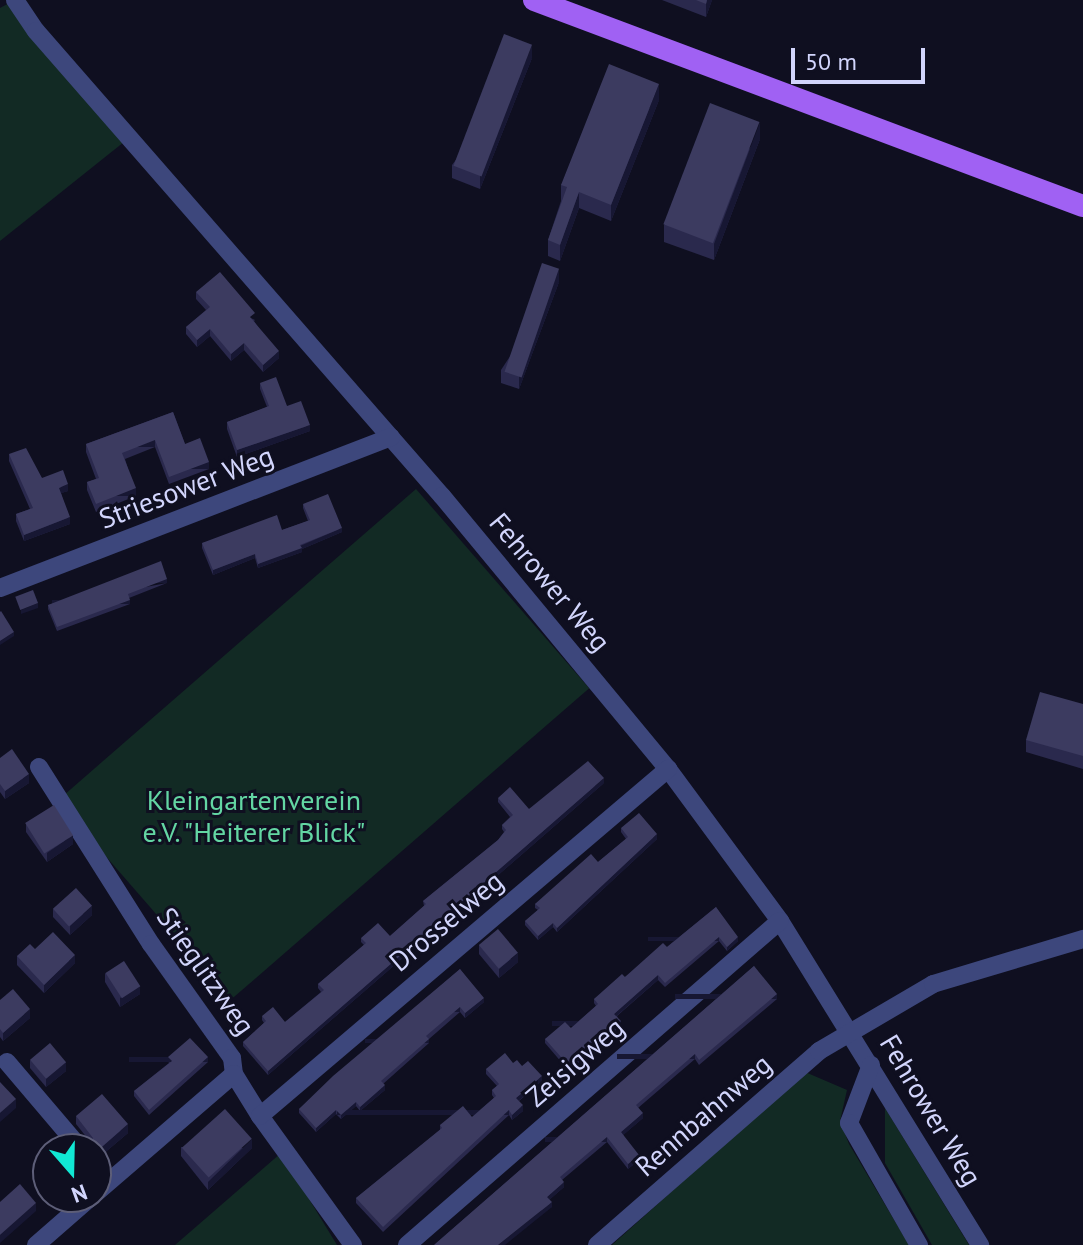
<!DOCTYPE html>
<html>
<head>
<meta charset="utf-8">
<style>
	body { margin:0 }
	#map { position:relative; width:1083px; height:1245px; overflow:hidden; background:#0f0f20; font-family:"PT Sans",sans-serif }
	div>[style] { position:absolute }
	.green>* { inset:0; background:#122a24; transform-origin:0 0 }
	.minor>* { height:18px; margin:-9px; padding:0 9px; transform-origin:9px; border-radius:9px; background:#3d477c }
	.major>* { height:22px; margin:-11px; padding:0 11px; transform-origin:11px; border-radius:11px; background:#a061f3 }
	.wall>* { inset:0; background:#2a294d }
	.shaded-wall>* { inset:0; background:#171733; transform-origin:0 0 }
	.building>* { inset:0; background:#3c3b60; transform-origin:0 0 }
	span { translate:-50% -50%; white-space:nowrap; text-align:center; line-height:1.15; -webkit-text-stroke:6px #0f0f20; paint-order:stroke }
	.street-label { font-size:28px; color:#d2d5fc }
	.park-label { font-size:28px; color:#63d6a3 }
	.north { position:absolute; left:32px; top:1133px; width:80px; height:80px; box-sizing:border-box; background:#0f0f20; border:2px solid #5d5e78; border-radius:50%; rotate:160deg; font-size:22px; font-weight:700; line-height:32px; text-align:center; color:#d2d5fc }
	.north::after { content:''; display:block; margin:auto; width:28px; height:36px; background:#11e8d4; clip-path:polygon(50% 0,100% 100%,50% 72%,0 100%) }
	.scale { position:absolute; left:791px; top:48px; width:134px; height:36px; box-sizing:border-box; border:4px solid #d2d5fc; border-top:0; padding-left:10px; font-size:24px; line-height:28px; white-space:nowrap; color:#d2d5fc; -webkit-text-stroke:6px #0f0f20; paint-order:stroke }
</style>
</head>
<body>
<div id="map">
	<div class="green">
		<i style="clip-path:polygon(15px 0,129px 138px,0 241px,0 8px)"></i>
		<i style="left:416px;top:489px;width:264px;height:475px;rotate:49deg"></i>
		<i style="clip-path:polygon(805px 1072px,847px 1090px,840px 1121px,849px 1144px,909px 1245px,612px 1245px)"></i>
		<i style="clip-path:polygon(885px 1108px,969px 1245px,932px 1245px,885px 1163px)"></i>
		<i style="clip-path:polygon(281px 1153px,337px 1245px,175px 1245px)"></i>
	</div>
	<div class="minor">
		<i style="left:15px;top:0;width:37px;rotate:56deg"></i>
		<i style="left:36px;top:31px;width:617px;rotate:48.88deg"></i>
		<i style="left:442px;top:496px;width:354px;rotate:50.4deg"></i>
		<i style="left:668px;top:769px;width:189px;rotate:53.6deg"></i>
		<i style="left:780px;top:921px;width:381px;rotate:58.3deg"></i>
		<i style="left:0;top:588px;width:419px;rotate:-21.1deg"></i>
		<i style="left:39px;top:767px;width:209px;rotate:57.7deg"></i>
		<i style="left:151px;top:944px;width:140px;rotate:54.6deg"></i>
		<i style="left:232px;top:1058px;width:16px;rotate:83deg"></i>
		<i style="left:234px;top:1074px;width:49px;rotate:58.2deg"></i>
		<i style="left:260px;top:1116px;width:159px;rotate:54.2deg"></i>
		<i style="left:7px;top:1062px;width:114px;rotate:49.6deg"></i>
		<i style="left:871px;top:1065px;width:62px;rotate:110.8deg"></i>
		<i style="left:849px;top:1123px;width:141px;rotate:60.2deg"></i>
		<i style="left:260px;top:1116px;width:536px;rotate:-40.38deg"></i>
		<i style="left:96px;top:1193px;width:182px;rotate:-40.8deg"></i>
		<i style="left:36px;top:1245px;width:73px;rotate:-41.1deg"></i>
		<i style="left:407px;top:1245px;width:494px;rotate:-41deg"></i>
		<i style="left:597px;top:1245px;width:295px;rotate:-41.1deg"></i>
		<i style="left:819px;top:1051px;width:132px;rotate:-30.4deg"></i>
		<i style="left:933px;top:984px;width:157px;rotate:-16.7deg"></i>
	</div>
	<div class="major">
		<i style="left:534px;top:0;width:586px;rotate:20.57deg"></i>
	</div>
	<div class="wall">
		<i style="clip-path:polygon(662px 0,712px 0,706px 17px)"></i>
		<i style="clip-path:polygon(532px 58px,480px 189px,452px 178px,452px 165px)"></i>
		<i style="clip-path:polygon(659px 100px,611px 221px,579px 208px,560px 261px,548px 256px,548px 240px,561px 201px,561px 185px)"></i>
		<i style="clip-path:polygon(760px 139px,714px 260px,664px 242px,664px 225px)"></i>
		<i style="clip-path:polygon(559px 282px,519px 389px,501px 383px,501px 370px)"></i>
		<i style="clip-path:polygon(196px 292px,255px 320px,254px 321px,279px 358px,263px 372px,244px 350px,231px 361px,210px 336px,197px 347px,186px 334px,186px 327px,206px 310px,196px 299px)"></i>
		<i style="clip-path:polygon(260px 383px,287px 406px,310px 431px,237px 457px,227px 429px,227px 422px,267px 407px,260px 389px)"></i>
		<i style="clip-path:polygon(173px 412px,185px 444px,209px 469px,169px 484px,155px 447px,125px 459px,136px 496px,96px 512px,87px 490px,87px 482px,96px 479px,86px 452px,86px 444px)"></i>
		<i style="clip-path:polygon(9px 454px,42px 478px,68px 491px,61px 493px,70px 524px,24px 541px,16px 521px,16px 514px,30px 509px,9px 461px)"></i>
		<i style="clip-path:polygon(303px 504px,342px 532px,302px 549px,302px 552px,258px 568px,255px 558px,213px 575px,202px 548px,202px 543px,282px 530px,308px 521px,303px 508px)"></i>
		<i style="clip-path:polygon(167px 583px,129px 598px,130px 604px,57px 631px,48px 609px,48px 605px)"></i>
		<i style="clip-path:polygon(1083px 704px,1083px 769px,1026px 752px,1026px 740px)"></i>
		<i style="clip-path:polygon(0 758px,29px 783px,5px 799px,0 792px)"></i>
		<i style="clip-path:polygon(604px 783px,268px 1075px,243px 1046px,243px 1042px,264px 1023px,262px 1020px,262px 1016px,285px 1022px,321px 992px,318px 988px,318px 984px,364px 945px,361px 942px,361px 938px,390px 936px,424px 906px,423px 901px,498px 840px,504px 832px,502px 829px,502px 825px,510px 817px,498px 802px,498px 798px,529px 809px)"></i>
		<i style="clip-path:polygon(26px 824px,73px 844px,47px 862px,26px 832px)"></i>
		<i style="clip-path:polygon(621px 828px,657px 839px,557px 932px,553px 927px,538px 940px,525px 925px,525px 921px,538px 910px,535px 908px,535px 904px,598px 862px,626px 839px,621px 832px)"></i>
		<i style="clip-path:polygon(716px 907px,738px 941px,727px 951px,719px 941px,665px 987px,658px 980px,617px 1016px,621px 1026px,569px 1071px,545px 1043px,545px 1039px,571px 1028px,596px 1006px,594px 1003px,594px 999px,667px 947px)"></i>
		<i style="clip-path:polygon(53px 909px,92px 915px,70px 935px,53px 917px)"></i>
		<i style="clip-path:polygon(479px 945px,518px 962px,499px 978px,479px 954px)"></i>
		<i style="clip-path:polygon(35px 949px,75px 963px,44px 993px,17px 965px,17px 956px)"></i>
		<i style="clip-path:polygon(754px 966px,777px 999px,699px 1065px,695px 1059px,638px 1108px,643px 1118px,623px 1135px,639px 1160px,628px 1169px,607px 1142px,562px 1180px,564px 1187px,549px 1200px,552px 1207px,434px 1245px)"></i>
		<i style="clip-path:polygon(460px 969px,484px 1002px,465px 1018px,460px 1012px,429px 1039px,429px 1043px,383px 1084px,385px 1090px,360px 1111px,356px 1106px,341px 1119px,336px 1114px,316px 1132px,299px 1113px,299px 1109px)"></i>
		<i style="clip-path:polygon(105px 973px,140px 994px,120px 1007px,105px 982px)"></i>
		<i style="clip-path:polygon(0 1000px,30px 1018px,3px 1041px,0 1037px)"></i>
		<i style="clip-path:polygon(168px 1057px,208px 1062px,149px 1115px,134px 1096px,134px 1091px,169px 1063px,168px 1061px)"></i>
		<i style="clip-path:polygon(30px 1060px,66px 1071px,46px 1087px,30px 1068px)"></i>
		<i style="clip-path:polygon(513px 1063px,522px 1066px,542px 1081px,519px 1101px,523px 1111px,512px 1120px,509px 1115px,383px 1232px,356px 1203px,356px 1198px,440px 1130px,440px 1125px,472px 1117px,494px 1098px,492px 1095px,492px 1090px,497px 1086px,486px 1074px,486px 1069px)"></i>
		<i style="clip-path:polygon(76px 1116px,128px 1133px,96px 1160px,96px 1149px,76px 1124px)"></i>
		<i style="clip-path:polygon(181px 1147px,252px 1148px,208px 1190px,181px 1156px)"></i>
		<i style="clip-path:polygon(48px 1160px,48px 1180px,43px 1174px,43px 1165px)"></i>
	</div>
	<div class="shaded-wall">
		<i style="clip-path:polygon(707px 0,712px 0,706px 17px,706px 4px)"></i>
		<i style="clip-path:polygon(532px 45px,532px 58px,480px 189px,480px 176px)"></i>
		<i style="clip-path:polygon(659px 84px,659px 100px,611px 221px,611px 205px)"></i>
		<i style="clip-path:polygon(760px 122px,760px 139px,714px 260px,714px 244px)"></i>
		<i style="clip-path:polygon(579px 192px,579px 208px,560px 261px,560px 245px)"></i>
		<i style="clip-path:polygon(559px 269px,559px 282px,519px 389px,519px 376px)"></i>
		<i style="clip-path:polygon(210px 329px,210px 336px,197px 347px,197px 340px)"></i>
		<i style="clip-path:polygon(244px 343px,244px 350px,231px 361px,231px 354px)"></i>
		<i style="clip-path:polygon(279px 351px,279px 358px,263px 372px,263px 365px)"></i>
		<i style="clip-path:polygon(310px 425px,310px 431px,237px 457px,237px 450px)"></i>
		<i style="left:155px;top:440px;width:7px;height:35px;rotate:90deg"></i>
		<i style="left:209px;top:462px;width:7px;height:43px;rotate:90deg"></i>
		<i style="clip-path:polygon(68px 484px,68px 491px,59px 494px,59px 488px)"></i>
		<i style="left:136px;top:488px;width:8px;height:43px;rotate:90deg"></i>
		<i style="clip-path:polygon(70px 517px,70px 524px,24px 541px,24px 535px)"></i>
		<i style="clip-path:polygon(342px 528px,342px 532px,302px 549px,302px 552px,258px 568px,258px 564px)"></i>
		<i style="clip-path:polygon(255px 554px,255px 558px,213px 575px,213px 570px)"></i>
		<i style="left:167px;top:579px;width:4px;height:42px;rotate:90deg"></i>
		<i style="left:130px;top:600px;width:4px;height:78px;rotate:90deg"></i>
		<i style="clip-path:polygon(38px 603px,38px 608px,21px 614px,21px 610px)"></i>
		<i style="clip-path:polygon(14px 632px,14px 636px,0 645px,0 641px)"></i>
		<i style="clip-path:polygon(29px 774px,29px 783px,5px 799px,5px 791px)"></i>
		<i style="clip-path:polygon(604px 778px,604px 783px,268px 1075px,268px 1071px)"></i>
		<i style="clip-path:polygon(657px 834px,657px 839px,557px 932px,557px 928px)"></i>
		<i style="clip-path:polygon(73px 835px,73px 844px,47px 862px,47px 853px)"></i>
		<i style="clip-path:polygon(92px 906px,92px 915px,70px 935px,70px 926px)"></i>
		<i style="clip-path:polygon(553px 923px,553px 927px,538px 940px,538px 936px)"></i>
		<i style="left:719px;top:937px;width:4px;height:71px;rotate:90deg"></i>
		<i style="clip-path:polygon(738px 937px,738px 941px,727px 951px,727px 947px)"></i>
		<i style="clip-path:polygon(518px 953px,518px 962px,499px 978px,499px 969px)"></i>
		<i style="clip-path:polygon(75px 955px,75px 963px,44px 993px,44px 985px)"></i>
		<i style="clip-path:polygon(658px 975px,658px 980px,614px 1018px,614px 1014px)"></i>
		<i style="clip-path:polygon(140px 986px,140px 994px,120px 1007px,120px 998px)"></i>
		<i style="left:777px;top:994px;width:5px;height:102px;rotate:90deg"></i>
		<i style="clip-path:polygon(484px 998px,484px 1002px,465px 1018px,465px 1013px)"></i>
		<i style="left:460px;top:1007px;width:5px;height:45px;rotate:90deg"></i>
		<i style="clip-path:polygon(30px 1009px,30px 1018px,3px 1041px,3px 1033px)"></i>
		<i style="left:621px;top:1021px;width:5px;height:69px;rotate:90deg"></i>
		<i style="left:429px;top:1039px;width:4px;height:64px;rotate:90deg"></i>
		<i style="left:695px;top:1054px;width:5px;height:78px;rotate:90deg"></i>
		<i style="left:208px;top:1057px;width:5px;height:79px;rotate:90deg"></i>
		<i style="clip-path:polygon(66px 1062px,66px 1071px,46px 1087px,46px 1078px)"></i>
		<i style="clip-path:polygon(542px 1076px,542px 1081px,516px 1103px,516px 1098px)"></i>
		<i style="clip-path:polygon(385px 1085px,385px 1090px,360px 1111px,360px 1107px)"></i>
		<i style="clip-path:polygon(16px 1099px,16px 1108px,0 1122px,0 1113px)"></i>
		<i style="clip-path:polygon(356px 1102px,356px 1106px,341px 1119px,341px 1115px)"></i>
		<i style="clip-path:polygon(523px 1105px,523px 1111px,512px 1120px,512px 1115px)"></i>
		<i style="clip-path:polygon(336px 1110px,336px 1114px,316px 1132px,316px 1128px)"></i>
		<i style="left:509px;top:1110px;width:5px;height:172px;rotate:90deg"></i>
		<i style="clip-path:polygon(643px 1113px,643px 1118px,621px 1137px,621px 1132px)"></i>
		<i style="clip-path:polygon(128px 1124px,128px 1133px,96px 1160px,96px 1152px)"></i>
		<i style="left:607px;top:1137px;width:5px;height:62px;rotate:90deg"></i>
		<i style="clip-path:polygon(252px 1139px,252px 1148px,208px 1190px,208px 1182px)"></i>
		<i style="clip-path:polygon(639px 1155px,639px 1160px,628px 1169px,628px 1164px)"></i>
		<i style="clip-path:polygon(564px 1182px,564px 1187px,547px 1202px,547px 1197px)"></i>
		<i style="clip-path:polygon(552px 1202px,552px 1207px,505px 1245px,498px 1245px)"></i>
		<i style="clip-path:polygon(36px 1203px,36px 1211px,0 1243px,0 1235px)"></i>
	</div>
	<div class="building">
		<i style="clip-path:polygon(696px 0,707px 0,706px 4px)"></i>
		<i style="left:504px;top:34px;width:30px;height:141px;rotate:21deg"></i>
		<i style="clip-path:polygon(609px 64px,659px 84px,611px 205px,579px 192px,560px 245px,548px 240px,567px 187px,561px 185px)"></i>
		<i style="left:710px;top:103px;width:53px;height:130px;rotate:21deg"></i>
		<i style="left:542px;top:263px;width:18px;height:115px;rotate:19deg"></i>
		<i style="clip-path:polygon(220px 272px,255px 313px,250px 317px,279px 351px,263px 365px,244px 343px,231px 354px,210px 329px,197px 340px,186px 327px,210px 307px,196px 292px)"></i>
		<i style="clip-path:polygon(276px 377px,287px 406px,301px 401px,310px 425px,237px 450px,227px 422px,269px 406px,260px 383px)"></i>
		<i style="clip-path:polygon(173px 412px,185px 444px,200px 438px,209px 462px,169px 477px,155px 440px,122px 453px,136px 488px,96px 504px,87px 482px,99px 478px,86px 444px)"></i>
		<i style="clip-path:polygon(26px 448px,42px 478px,63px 470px,68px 484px,59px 488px,70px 517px,24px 535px,16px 514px,33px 508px,9px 454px)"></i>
		<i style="clip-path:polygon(328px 494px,342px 528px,300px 545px,302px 548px,258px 564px,255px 554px,213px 570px,202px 543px,277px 515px,282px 530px,310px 520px,303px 504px)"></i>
		<i style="clip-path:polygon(161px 561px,167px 579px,128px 594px,130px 600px,57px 627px,48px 605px)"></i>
		<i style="left:33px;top:590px;width:14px;height:19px;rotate:69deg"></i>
		<i style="clip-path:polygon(1px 611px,14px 632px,0 641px,0 612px)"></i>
		<i style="clip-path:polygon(1040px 692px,1083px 704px,1083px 756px,1026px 740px)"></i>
		<i style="clip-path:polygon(12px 749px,29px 774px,5px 791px,0 784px,0 758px)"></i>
		<i style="clip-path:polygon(588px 761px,604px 778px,268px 1071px,243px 1042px,266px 1021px,262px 1016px,273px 1007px,285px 1022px,324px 990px,318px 984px,366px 943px,361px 938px,378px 923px,390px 936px,426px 904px,423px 901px,498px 840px,506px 830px,502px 825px,513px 815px,498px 798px,510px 787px,529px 809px)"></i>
		<i style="left:54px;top:805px;width:36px;height:34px;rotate:58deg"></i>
		<i style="clip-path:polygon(639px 813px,657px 834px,557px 928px,553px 923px,538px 936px,525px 921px,540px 908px,535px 904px,591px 854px,598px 862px,628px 837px,621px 828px)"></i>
		<i style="left:76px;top:888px;width:24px;height:31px;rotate:48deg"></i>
		<i style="clip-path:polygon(716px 907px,738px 937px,727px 947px,719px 937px,665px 983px,658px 975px,614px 1014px,621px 1021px,569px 1066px,545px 1039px,565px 1022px,571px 1028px,598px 1004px,594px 999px,622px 974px,625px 977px,663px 943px,667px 947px)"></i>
		<i style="left:498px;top:929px;width:31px;height:25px;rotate:50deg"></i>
		<i style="clip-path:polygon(53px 932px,75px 955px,44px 985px,17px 956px,30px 944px,35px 949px)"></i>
		<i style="left:124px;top:961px;width:30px;height:22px;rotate:57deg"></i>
		<i style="clip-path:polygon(754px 966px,777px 994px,699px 1060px,695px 1054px,636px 1105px,643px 1113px,621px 1132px,639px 1155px,628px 1164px,607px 1137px,560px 1177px,564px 1182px,547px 1197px,552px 1202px,498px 1245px,434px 1245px)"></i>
		<i style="clip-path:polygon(460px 969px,484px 998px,465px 1013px,460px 1007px,426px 1036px,429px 1039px,381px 1081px,385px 1085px,360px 1107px,356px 1102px,341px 1115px,336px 1110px,316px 1128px,299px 1109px,333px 1076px)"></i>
		<i style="clip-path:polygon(13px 989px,30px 1009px,3px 1033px,0 1029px,0 1000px)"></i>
		<i style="clip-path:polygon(190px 1038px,208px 1057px,149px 1110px,134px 1091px,172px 1061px,168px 1057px)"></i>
		<i style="left:50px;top:1043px;width:25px;height:26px;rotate:50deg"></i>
		<i style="clip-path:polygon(505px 1053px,513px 1063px,517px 1060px,522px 1066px,528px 1061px,542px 1076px,516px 1098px,523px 1105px,512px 1115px,509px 1110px,383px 1227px,356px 1198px,442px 1128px,440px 1125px,463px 1106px,472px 1117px,496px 1096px,492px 1090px,499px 1084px,486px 1069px)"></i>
		<i style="clip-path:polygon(0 1082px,16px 1099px,0 1113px)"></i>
		<i style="clip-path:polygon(102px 1094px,128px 1124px,96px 1152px,96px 1149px,89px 1149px,93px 1138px,76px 1116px)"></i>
		<i style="left:225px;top:1109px;width:40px;height:58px;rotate:48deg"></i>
		<i style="clip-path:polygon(68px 1143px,74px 1149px,61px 1149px)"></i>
		<i style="clip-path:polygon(48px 1160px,48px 1171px,43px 1165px)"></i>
		<i style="clip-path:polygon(20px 1184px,36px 1203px,0 1235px,0 1202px)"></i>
	</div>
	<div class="street-label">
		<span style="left:186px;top:487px;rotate:-21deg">Striesower Weg</span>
		<span style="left:550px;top:582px;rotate:50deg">Fehrower Weg</span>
		<span style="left:446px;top:921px;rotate:-40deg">Drosselweg</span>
		<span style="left:206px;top:971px;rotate:55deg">Stieglitzweg</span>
		<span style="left:575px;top:1062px;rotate:-41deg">Zeisigweg</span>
		<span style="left:931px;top:1110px;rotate:59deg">Fehrower Weg</span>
		<span style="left:703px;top:1115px;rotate:-41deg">Rennbahnweg</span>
	</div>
	<div class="park-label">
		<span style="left:254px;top:816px">Kleingartenverein<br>e.V. "Heiterer Blick"</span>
	</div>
	<div class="north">N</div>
	<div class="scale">50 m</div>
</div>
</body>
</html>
